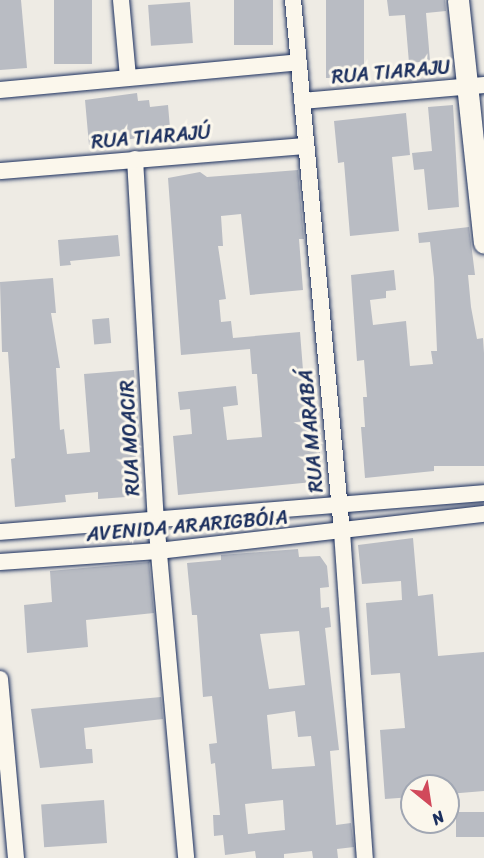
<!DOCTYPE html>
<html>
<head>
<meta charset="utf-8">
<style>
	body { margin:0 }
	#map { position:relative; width:484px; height:858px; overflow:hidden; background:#eeebe4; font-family:Sriracha,sans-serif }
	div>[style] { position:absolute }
	.building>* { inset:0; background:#b9bcc3; transform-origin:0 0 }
	.roads { filter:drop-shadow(0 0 2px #1b2f5e) drop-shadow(0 0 2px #1b2f5e) }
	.minor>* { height:16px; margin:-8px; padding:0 8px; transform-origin:8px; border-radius:8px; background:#fbf7ec }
	.major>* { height:21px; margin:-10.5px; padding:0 10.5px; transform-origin:10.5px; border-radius:10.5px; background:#fbf7ec }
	span { translate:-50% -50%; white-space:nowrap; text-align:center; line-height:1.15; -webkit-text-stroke:6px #fbf7ec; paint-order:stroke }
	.street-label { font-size:20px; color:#1b2f5e }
	.north { position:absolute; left:400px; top:774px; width:60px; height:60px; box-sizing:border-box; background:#fbf7ec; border:2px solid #a1a7b3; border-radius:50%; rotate:150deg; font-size:16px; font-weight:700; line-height:24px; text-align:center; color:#1b2f5e }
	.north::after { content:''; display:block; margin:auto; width:21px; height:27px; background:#d1495b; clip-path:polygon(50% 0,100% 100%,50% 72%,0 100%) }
</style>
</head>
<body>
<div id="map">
	<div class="building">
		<i style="clip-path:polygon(0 0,21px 0,27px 68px,0 70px)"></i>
		<i style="left:54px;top:0;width:38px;height:64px"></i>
		<i style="left:234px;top:0;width:39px;height:45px"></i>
		<i style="left:326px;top:0;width:38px;height:78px"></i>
		<i style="clip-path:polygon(387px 0,445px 0,446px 11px,426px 13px,430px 61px,409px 63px,405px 15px,389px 16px)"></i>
		<i style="left:190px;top:2px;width:41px;height:42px;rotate:86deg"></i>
		<i style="clip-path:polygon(137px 93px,138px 101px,149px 100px,150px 107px,168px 105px,170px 128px,137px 131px,138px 138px,89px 145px,85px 100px)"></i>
		<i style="clip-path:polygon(453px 105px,459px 207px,428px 210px,424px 169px,414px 170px,412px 153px,432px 151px,428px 107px)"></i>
		<i style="clip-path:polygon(406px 113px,410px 155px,392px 157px,399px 231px,350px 236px,344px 162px,338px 163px,334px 121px)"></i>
		<i style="clip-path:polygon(298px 170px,304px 239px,299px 239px,303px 290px,250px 295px,241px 214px,221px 216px,223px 246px,218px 246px,226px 299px,219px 300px,221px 322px,231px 321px,233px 338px,300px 332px,304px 383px,312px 382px,323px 481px,178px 495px,173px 436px,192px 434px,190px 409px,180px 410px,178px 392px,236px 386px,238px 405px,223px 407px,227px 440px,262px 437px,257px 374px,252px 374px,250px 349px,181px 355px,168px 178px,200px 172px,207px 177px)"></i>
		<i style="clip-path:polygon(469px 227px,475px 275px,468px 275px,471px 307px,477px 339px,483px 338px,484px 353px,484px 466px,434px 466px,434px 471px,365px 478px,361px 427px,365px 427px,363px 397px,367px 397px,364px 360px,357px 361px,351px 275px,394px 270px,396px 290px,386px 291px,386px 298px,370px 300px,373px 325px,406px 321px,410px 366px,433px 364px,431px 351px,437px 351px,434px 278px,430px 242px,419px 243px,418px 233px)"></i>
		<i style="clip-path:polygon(118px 235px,120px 256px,70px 261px,71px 265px,60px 266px,58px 240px)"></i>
		<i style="clip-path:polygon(53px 278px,56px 313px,51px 313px,60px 368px,56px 368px,60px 430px,64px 429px,67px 454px,90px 452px,84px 374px,134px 370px,140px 445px,135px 445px,140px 496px,98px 499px,98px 492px,65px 495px,66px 502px,15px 507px,11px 459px,15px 458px,8px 352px,2px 352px,0 282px)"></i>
		<i style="left:109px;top:318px;width:25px;height:17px;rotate:85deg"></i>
		<i style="clip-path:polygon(413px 538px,418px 596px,433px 594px,438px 656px,484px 652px,484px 791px,448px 794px,448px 786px,412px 786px,412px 797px,385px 799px,380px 730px,405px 728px,400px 673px,371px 675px,366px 603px,402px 600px,401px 581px,362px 584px,358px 545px)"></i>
		<i style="clip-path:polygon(evenodd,298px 549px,299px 557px,320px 556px,327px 566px,329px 587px,320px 588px,321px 608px,329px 607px,331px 627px,325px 628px,339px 750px,330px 751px,336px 825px,351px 823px,354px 847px,337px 849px,338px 858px,313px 858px,312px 851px,284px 854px,284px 858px,256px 858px,255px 851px,225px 855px,223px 835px,214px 836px,213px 815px,220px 815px,215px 763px,211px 764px,209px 744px,217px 743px,212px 696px,203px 697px,197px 615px,192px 615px,187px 563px,221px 560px,221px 555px,298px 549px,299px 631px,305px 685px,269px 689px,260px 634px,299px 631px,298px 549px,295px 711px,298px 737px,311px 736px,315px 766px,272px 769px,267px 715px,295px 711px,298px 549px,283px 800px,285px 830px,248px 834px,245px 804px,283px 800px)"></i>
		<i style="clip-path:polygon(149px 562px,154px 613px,86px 620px,88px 647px,27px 653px,24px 605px,52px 602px,50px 571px)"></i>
		<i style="clip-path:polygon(161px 697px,163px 719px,84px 728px,86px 749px,92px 749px,93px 763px,40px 768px,31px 709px)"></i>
		<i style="left:104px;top:800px;width:43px;height:63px;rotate:86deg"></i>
		<i style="left:484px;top:812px;width:25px;height:28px;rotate:90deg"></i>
	</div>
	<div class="roads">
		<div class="minor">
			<i style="left:121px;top:0;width:77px;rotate:84.8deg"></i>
			<i style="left:293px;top:0;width:534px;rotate:84.74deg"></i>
			<i style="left:342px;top:532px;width:327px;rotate:86deg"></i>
			<i style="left:0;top:90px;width:300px;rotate:-5.3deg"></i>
			<i style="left:302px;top:101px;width:183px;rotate:-5deg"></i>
			<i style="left:135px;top:159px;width:362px;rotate:86.7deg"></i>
			<i style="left:156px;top:520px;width:339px;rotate:84.9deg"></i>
			<i style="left:0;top:171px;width:307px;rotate:-4.7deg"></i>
			<i style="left:0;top:532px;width:486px;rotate:-4.6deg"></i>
			<i style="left:0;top:562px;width:158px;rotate:-4deg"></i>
			<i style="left:158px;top:551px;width:328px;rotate:-6.5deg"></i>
			<i style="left:0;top:679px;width:180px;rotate:84.9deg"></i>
		</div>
		<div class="major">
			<i style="left:458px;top:0;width:244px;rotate:83.9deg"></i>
		</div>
	</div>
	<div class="street-label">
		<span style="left:391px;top:72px;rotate:-5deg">RUA TIARAJU</span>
		<span style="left:151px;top:137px;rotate:-5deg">RUA TIARAJÚ</span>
		<span style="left:311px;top:431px;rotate:-95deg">RUA MARABÁ</span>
		<span style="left:130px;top:438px;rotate:-93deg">RUA MOACIR</span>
		<span style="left:187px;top:526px;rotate:-5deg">AVENIDA ARARIGBÓIA</span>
	</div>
	<div class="north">N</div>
</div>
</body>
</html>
